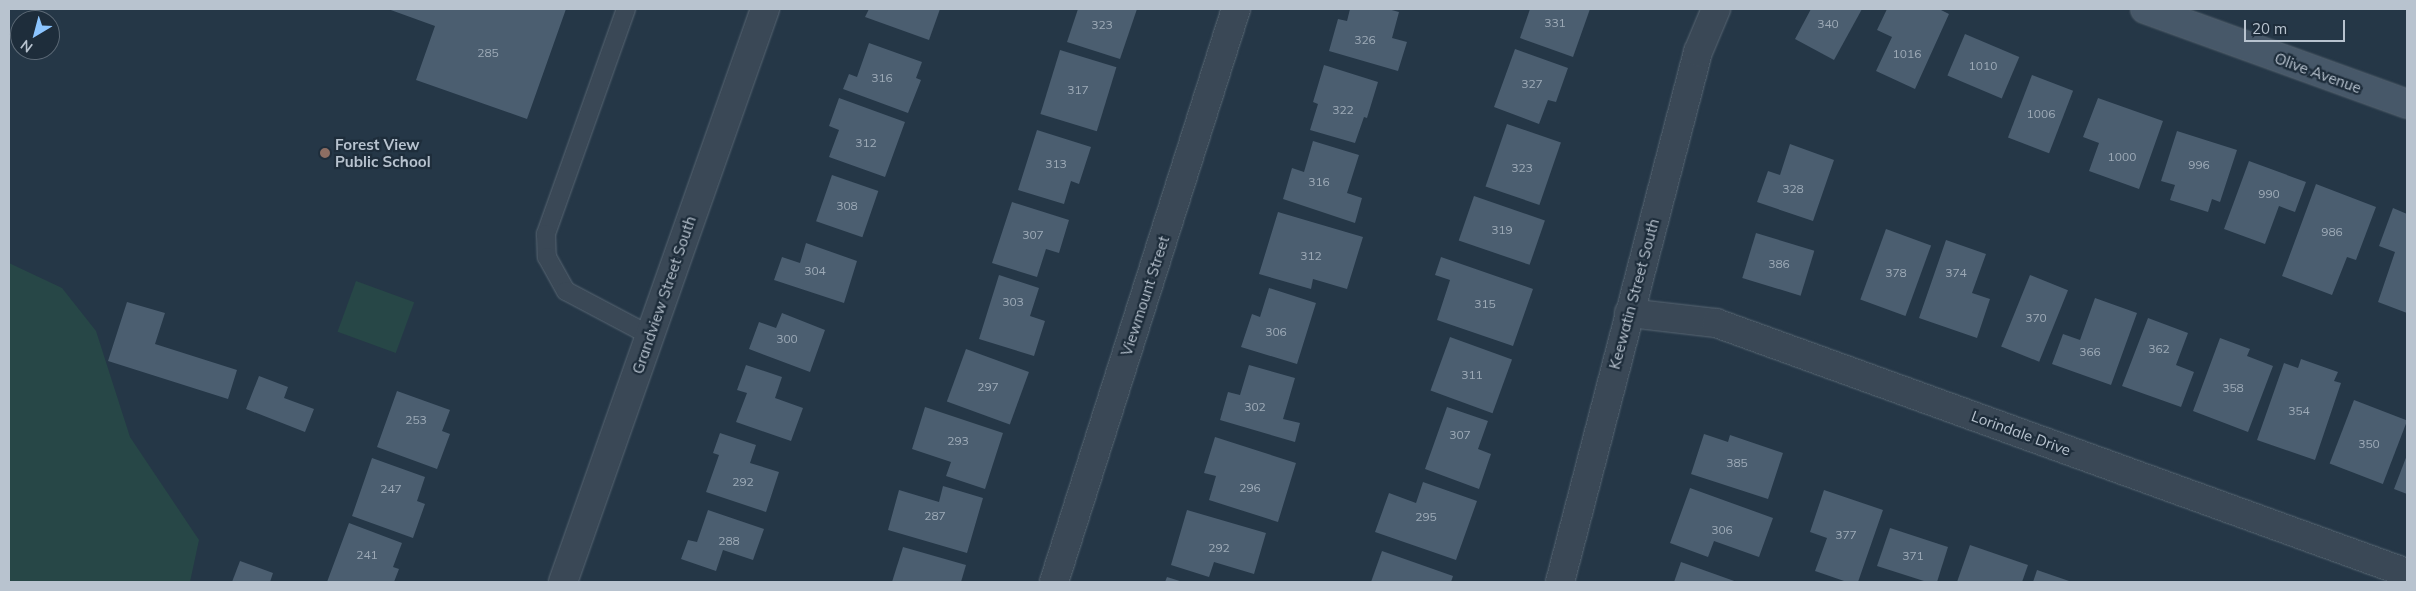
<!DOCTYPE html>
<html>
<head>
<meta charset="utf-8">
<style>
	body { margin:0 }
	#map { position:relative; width:2416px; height:591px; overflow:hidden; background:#253747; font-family:Mulish,sans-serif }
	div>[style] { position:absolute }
	.green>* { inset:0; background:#274747; transform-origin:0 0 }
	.building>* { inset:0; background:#4b5e70; transform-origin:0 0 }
	.roads { filter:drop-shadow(0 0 1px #586673) drop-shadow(0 0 1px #586673) }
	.service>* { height:18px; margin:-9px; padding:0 9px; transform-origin:9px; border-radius:9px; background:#3a4856 }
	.minor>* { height:28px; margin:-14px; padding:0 14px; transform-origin:14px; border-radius:14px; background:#3a4856 }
	.secondary>* { height:28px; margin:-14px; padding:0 14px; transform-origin:14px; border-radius:14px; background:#475869 }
	.dots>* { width:14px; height:14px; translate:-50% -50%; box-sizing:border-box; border:2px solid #1e2d3b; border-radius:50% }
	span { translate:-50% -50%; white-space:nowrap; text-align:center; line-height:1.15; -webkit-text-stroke:4.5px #1e2d3b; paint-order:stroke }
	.number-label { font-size:12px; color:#9daab7 }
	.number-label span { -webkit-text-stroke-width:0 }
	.street-label { font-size:15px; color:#b8c3cf }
	.poi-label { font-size:15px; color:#b8c3cf; font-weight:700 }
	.left { translate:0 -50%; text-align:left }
	.frame { position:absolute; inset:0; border:10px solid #b8c3cf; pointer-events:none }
	.north { position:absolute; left:10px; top:10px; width:50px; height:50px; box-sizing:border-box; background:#1e2d3b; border:1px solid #5c6976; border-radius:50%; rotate:217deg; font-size:14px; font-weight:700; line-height:20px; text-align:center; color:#b8c3cf }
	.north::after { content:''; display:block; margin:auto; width:18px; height:22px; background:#8cc5ff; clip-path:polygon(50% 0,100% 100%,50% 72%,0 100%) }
	.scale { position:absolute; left:2244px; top:20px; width:101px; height:22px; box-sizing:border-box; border:2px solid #b8c3cf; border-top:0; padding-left:6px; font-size:15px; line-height:18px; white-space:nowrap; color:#b8c3cf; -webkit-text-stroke:4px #1e2d3b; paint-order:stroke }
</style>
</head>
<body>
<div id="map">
	<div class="green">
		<i style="clip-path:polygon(9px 263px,62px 288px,96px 331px,130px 437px,199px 540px,190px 582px,9px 582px)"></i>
		<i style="left:356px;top:281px;width:62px;height:54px;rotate:20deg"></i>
	</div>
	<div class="building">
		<i style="clip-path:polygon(388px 9px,566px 9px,527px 119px,416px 80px,435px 26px)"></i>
		<i style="clip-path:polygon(869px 9px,940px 9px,929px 40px,865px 17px)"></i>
		<i style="clip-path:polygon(1078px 9px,1137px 9px,1120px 59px,1067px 42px)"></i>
		<i style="clip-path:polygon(1350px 9px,1388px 9px,1399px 12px,1392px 38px,1407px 42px,1398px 71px,1329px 51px,1338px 19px,1347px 21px)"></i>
		<i style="clip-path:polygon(1530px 9px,1590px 9px,1573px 57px,1520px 38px)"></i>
		<i style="clip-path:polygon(1811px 9px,1862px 9px,1834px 60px,1795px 39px)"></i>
		<i style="clip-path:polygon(1887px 9px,1939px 9px,1949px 14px,1915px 89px,1876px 71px,1892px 37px,1877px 30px)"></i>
		<i style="left:1965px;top:34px;width:59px;height:45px;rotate:23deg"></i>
		<i style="clip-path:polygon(869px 43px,922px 62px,916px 78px,921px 80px,908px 113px,843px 89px,849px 74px,857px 77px)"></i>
		<i style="clip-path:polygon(1515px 49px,1568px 68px,1556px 102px,1548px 100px,1539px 124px,1494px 107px)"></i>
		<i style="left:1060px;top:50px;width:59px;height:67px;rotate:17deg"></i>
		<i style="clip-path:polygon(1324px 65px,1378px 82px,1367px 118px,1364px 117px,1355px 143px,1310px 130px,1318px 104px,1313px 102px)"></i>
		<i style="left:2032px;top:75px;width:44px;height:67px;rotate:21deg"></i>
		<i style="clip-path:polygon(839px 98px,905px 122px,885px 177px,829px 157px,839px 130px,829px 126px)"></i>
		<i style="clip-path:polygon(2098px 98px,2163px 121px,2139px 189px,2089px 171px,2099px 143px,2083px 137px)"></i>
		<i style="left:1507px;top:124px;width:57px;height:66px;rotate:19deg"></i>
		<i style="clip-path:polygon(1037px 130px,1091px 147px,1079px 184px,1071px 181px,1064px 204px,1018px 190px)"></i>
		<i style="clip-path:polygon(2177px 131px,2237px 150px,2220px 202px,2212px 199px,2208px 212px,2170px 200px,2175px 185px,2161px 181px)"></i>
		<i style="clip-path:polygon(1313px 141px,1359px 155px,1347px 193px,1362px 198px,1355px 223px,1283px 199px,1292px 168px,1304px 172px)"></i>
		<i style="clip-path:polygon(1790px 144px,1834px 160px,1813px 221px,1757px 202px,1768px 171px,1780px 175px)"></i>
		<i style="clip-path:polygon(2249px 161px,2306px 182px,2295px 212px,2279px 206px,2265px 244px,2224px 229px)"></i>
		<i style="left:832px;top:175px;width:49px;height:49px;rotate:19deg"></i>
		<i style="clip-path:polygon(2316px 184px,2376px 207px,2356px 260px,2347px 257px,2332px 295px,2282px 276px)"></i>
		<i style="left:1474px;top:196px;width:75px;height:47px;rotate:19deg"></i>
		<i style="clip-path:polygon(1012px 202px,1069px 220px,1059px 253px,1046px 249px,1037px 277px,992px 263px)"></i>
		<i style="clip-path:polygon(2393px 208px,2407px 214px,2407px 313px,2378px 302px,2395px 252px,2379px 246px)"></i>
		<i style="clip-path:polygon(1278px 212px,1363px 237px,1347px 289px,1313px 279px,1311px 289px,1259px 274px)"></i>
		<i style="left:1886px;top:229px;width:48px;height:75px;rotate:20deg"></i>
		<i style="left:1756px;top:233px;width:61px;height:47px;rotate:17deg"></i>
		<i style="clip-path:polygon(1946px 240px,1986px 254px,1972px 293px,1990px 299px,1977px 338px,1919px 318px)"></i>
		<i style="clip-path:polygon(806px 243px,857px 261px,844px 303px,774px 280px,782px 257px,800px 263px)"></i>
		<i style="clip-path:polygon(1441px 257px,1533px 289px,1513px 346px,1437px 320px,1450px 280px,1435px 275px)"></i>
		<i style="clip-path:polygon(999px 275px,1039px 288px,1030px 316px,1045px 321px,1034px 356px,979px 339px)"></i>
		<i style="left:2030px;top:275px;width:41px;height:77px;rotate:22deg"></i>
		<i style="clip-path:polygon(1269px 288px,1316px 303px,1297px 364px,1241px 347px,1252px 314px,1260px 317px)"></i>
		<i style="clip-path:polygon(2095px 298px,2137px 313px,2111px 385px,2052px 364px,2063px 334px,2080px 340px)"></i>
		<i style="clip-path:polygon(127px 302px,165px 313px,155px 344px,237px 370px,228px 399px,108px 361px)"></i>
		<i style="clip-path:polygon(782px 313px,825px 330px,810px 372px,749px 349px,759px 322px,776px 328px)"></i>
		<i style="clip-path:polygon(2148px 318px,2188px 333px,2176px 365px,2194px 372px,2181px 407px,2122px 386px)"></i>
		<i style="left:1450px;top:337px;width:66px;height:57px;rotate:20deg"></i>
		<i style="clip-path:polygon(2220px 338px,2250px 349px,2247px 356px,2273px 366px,2248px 432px,2193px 411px)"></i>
		<i style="left:966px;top:349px;width:67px;height:56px;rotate:20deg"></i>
		<i style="clip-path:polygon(2301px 359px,2338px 372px,2334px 381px,2341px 383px,2315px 460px,2257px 440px,2284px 363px,2298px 368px)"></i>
		<i style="clip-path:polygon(746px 365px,782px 377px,775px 398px,803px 408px,791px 441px,736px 422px,747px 393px,737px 390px)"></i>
		<i style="clip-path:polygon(1249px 365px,1295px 378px,1283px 419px,1300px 423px,1295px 442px,1220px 420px,1228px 392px,1240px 395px)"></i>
		<i style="clip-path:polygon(259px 376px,288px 387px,284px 398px,314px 409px,305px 432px,246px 409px)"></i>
		<i style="clip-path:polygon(397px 391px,450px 410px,442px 431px,450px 434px,437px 469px,377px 447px)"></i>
		<i style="left:2354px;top:400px;width:57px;height:68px;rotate:21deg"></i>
		<i style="clip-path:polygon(925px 407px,1003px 433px,985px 489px,946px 476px,951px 462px,912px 449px)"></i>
		<i style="clip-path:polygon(1447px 407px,1488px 421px,1478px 449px,1491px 454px,1479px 489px,1425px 469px)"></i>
		<i style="clip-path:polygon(720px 433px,756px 445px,750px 463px,779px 472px,766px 512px,706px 492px,719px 455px,713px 453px)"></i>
		<i style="clip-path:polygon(1704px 434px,1728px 442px,1730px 435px,1783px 453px,1768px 499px,1691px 474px)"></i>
		<i style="clip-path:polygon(1215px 437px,1296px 463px,1278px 522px,1209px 500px,1216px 476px,1204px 473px)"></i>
		<i style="clip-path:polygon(2407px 455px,2407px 494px,2394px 489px)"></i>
		<i style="clip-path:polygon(372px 458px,425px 477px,417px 501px,425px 504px,413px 538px,352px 516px)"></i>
		<i style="clip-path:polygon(1423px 482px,1477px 501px,1456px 560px,1375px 532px,1389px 493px,1416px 503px)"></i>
		<i style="clip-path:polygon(943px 486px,983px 498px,967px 553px,888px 530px,899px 490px,939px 502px)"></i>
		<i style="clip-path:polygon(1690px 488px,1773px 518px,1759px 557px,1714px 541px,1708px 557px,1670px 543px)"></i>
		<i style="clip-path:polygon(1824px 490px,1883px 510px,1858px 582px,1847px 582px,1815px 571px,1827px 538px,1810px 532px)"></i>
		<i style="clip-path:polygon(708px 510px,764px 529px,753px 560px,723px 550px,716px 571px,681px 559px,688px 540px,697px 542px)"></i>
		<i style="clip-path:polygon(1187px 510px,1266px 533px,1254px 574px,1214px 562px,1209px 577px,1171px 565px)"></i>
		<i style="clip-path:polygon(349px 523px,402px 543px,393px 567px,399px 569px,394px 582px,327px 582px)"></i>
		<i style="clip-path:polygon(1890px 528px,1948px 547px,1937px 582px,1927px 582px,1877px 566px)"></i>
		<i style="clip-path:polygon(1970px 545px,2028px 565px,2022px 582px,1957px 582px)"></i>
		<i style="clip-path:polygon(903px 547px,966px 565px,961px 582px,892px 582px)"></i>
		<i style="clip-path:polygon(1382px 551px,1453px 576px,1451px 582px,1371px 582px)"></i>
		<i style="clip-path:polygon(240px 561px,273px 573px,270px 582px,232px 582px)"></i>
		<i style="clip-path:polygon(1681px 562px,1737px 582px,1674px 582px)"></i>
		<i style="clip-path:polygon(2037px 570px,2072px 582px,2033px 582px)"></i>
		<i style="clip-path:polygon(1167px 577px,1183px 582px,1165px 582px)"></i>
	</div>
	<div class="roads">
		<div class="service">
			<i style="left:626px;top:9px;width:239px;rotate:109.6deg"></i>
			<i style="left:546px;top:234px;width:23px;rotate:88deg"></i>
			<i style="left:547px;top:257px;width:39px;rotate:61deg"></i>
			<i style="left:566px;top:291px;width:94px;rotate:27.9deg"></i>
		</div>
		<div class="minor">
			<i style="left:1629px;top:313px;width:88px;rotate:6.6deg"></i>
			<i style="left:1716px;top:323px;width:735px;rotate:19.89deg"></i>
			<i style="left:563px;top:582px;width:608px;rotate:-70.58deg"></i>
			<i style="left:1054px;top:582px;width:601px;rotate:-72.38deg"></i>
			<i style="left:1560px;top:582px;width:548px;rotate:-75.41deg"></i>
			<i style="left:1698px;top:52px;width:47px;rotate:-67.3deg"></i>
		</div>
		<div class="secondary">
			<i style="left:2145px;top:9px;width:279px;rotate:19.9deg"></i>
		</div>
	</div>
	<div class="dots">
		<i style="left:325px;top:153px;background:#8d6e63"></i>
	</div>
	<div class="number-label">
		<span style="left:1555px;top:23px">331</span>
		<span style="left:1828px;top:24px">340</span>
		<span style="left:1102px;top:25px">323</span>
		<span style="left:1365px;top:40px">326</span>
		<span style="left:488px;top:53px">285</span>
		<span style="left:1907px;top:54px">1016</span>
		<span style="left:1983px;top:66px">1010</span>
		<span style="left:882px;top:78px">316</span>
		<span style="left:1532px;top:84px">327</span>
		<span style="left:1078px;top:90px">317</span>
		<span style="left:1343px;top:110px">322</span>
		<span style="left:2041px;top:114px">1006</span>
		<span style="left:866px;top:143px">312</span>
		<span style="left:2122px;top:157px">1000</span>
		<span style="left:1056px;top:164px">313</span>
		<span style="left:2199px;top:165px">996</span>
		<span style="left:1522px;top:168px">323</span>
		<span style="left:1319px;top:182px">316</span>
		<span style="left:1793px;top:189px">328</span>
		<span style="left:2269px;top:194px">990</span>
		<span style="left:847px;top:206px">308</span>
		<span style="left:1502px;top:230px">319</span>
		<span style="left:2332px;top:232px">986</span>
		<span style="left:1033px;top:235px">307</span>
		<span style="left:1311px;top:256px">312</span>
		<span style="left:1779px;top:264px">386</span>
		<span style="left:815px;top:271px">304</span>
		<span style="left:1896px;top:273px">378</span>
		<span style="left:1956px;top:273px">374</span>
		<span style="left:1013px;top:302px">303</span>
		<span style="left:1485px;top:304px">315</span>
		<span style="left:2036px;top:318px">370</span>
		<span style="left:1276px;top:332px">306</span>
		<span style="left:787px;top:339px">300</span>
		<span style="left:2159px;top:349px">362</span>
		<span style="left:2090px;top:352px">366</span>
		<span style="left:1472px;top:375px">311</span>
		<span style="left:988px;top:387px">297</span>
		<span style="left:2233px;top:388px">358</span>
		<span style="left:1255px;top:407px">302</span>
		<span style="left:2299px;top:411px">354</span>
		<span style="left:416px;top:420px">253</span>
		<span style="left:1460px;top:435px">307</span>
		<span style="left:958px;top:441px">293</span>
		<span style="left:2369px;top:444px">350</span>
		<span style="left:1737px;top:463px">385</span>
		<span style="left:743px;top:482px">292</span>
		<span style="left:1250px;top:488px">296</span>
		<span style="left:391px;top:489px">247</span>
		<span style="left:935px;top:516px">287</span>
		<span style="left:1426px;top:517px">295</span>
		<span style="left:1722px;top:530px">306</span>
		<span style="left:1846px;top:535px">377</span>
		<span style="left:729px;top:541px">288</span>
		<span style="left:1219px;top:548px">292</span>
		<span style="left:367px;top:555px">241</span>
		<span style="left:1913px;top:556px">371</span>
	</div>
	<div class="street-label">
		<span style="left:2318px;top:73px;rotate:20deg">Olive Avenue</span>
		<span style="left:1634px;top:294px;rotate:-75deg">Keewatin Street South</span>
		<span style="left:664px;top:295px;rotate:-71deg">Grandview Street South</span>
		<span style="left:1145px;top:296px;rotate:-72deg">Viewmount Street</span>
		<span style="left:2021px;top:433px;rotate:20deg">Lorindale Drive</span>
	</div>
	<div class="poi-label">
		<span class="left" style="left:335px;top:153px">Forest View<br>Public School</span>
	</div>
	<div class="frame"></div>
	<div class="north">N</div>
	<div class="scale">20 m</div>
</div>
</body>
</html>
